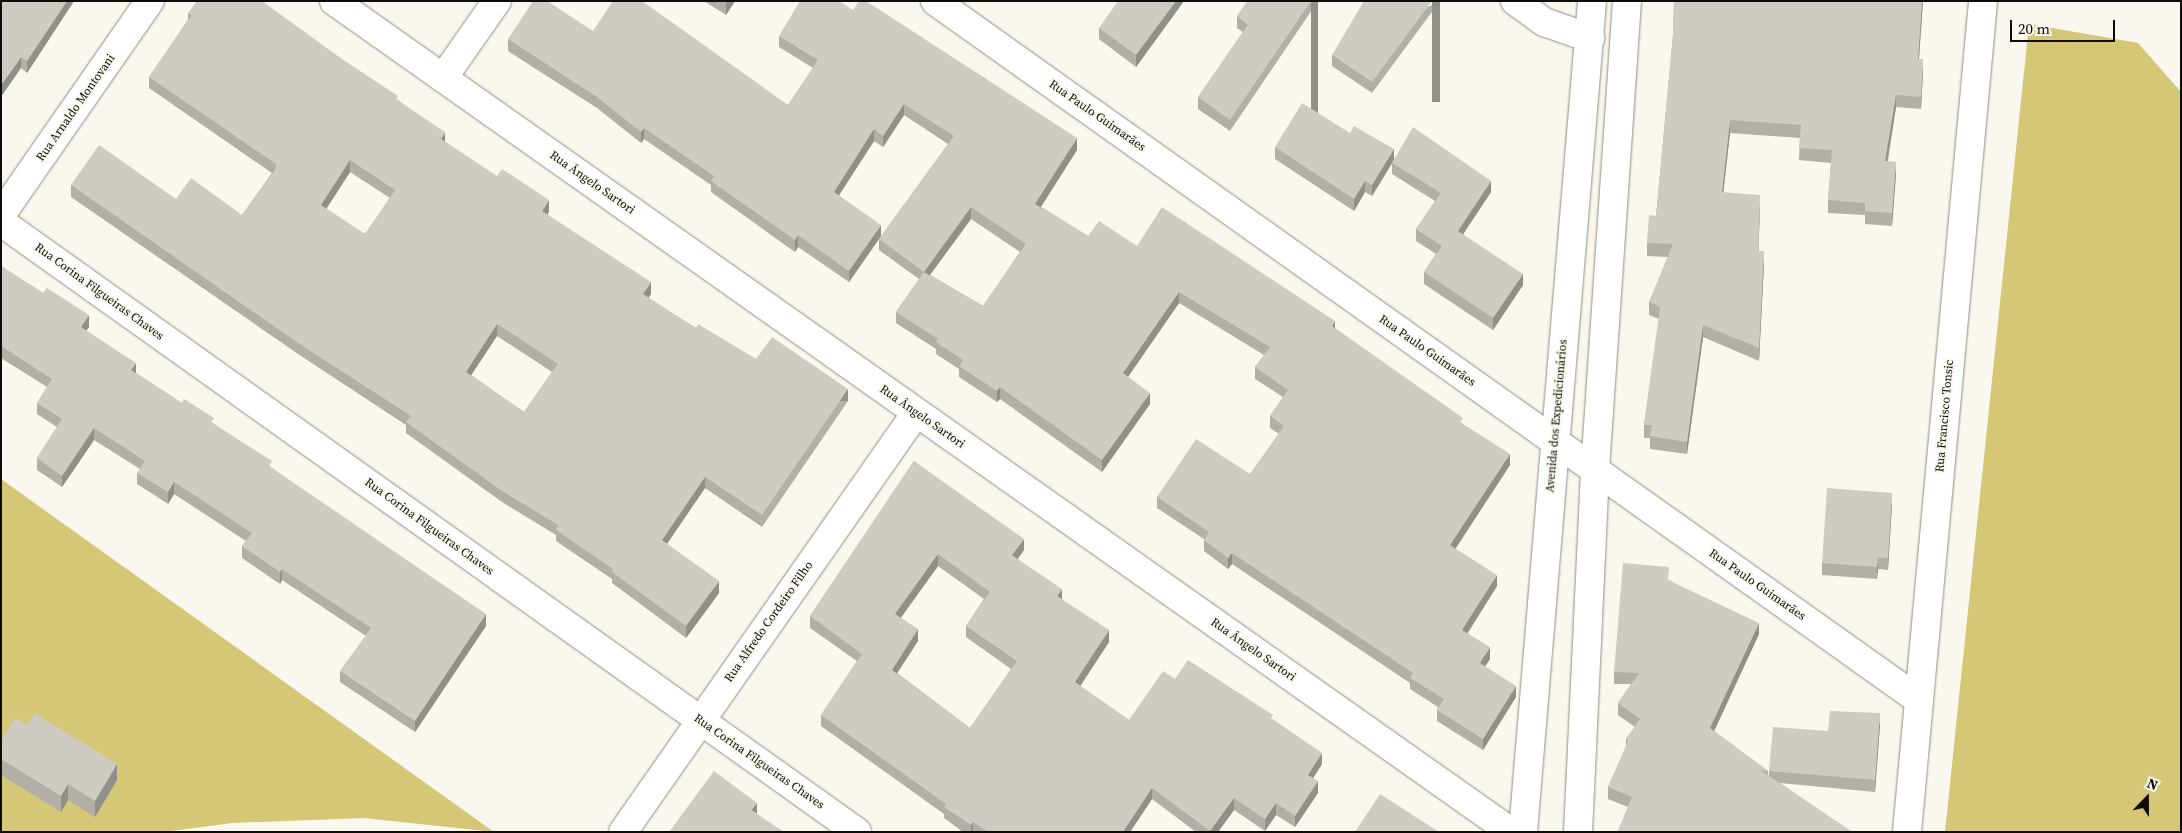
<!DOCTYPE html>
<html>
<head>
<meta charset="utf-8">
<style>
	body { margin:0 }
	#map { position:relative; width:2182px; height:833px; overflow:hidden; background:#faf8ee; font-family:"Source Serif 4",serif }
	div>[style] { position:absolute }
	.forest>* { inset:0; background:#d5c775 }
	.roads { filter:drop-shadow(0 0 1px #908e85) drop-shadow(0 0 1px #908e85) }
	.street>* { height:28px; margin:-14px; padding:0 14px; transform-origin:14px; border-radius:14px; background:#fff }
	.wall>* { inset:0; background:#b1afa7 }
	.shaded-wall>* { inset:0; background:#908f88; transform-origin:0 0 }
	.building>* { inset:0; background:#ceccc2 }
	span { translate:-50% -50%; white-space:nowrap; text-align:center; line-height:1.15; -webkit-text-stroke:4px #faf8ee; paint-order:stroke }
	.street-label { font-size:12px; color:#0c0c08 }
	.frame { position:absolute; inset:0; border:2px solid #0c0c08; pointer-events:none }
	.north { position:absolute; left:2122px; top:773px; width:50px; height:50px; -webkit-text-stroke:4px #faf8ee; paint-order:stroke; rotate:22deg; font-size:14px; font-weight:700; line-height:20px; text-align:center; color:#0c0c08 }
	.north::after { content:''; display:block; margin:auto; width:18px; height:22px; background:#0c0c08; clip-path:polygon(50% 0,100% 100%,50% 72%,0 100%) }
	.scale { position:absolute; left:2010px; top:20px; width:105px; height:22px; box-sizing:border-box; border:2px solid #0c0c08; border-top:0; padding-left:6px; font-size:15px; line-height:18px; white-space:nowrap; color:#0c0c08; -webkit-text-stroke:4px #faf8ee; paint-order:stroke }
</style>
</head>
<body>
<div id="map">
	<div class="forest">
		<i style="clip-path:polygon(2029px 24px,2138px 43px,2181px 92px,2181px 832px,1945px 832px)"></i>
		<i style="clip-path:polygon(1px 479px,494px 832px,364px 818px,232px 823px,164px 832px,1px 832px)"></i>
	</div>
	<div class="roads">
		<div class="street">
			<i style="left:334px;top:1px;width:1441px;rotate:35.22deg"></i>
			<i style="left:935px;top:1px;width:1207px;rotate:35.39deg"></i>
			<i style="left:1515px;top:1px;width:36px;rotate:36deg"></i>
			<i style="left:1544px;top:22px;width:49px;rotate:19.2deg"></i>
			<i style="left:443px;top:78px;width:94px;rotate:-55deg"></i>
			<i style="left:1px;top:215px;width:261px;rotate:-55.2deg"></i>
			<i style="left:1px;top:222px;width:1051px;rotate:35.47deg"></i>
			<i style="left:623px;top:832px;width:511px;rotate:-55.04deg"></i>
			<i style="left:1523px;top:832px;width:834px;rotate:-85.25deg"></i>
			<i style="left:1578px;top:832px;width:362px;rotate:-87.3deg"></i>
			<i style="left:1595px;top:470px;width:470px;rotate:-86.1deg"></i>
			<i style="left:1907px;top:832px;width:834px;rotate:-84.77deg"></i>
		</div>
	</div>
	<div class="wall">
		<i style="clip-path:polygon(1px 1px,74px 1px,27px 73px,21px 68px)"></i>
		<i style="clip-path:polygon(704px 1px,735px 1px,726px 15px)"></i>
		<i style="clip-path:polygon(1184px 1px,1136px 67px,1099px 39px,1099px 28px)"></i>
		<i style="clip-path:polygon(1318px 1px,1230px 131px,1198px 109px,1198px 97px,1243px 32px,1237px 28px,1237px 16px)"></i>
		<i style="clip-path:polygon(1440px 1px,1372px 93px,1332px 66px,1332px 55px)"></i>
		<i style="clip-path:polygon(1674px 1px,1923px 1px,1919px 59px,1923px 72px,1921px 109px,1896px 107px,1888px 161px,1896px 174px,1892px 226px,1865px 224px,1865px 215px,1828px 213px,1828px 200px,1831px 163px,1799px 160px,1800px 138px,1730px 133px,1723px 193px,1760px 207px,1758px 251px,1764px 264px,1759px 361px,1703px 337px,1687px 454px,1650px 449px,1650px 438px,1644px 438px,1644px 425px,1659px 319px,1649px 315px,1649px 302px,1668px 257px,1647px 256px,1647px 243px,1656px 216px,1673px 35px)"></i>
		<i style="clip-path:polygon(evenodd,188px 13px,398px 100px,445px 142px,549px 212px,547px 214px,651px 294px,648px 298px,696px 328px,756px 359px,848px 401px,762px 527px,705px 488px,667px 544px,719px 593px,686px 638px,612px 583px,612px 579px,556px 541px,556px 535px,502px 502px,406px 433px,406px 425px,301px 356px,71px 197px,71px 185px,176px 199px,242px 215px,272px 173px,149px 88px,149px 77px,188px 20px,188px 13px,350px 172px,390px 198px,365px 234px,326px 209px,350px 172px,188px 13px,497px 336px,552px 372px,524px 412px,471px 375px,497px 336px)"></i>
		<i style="clip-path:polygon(evenodd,593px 31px,788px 105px,813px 68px,779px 47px,779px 36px,1077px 150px,1041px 207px,1088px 236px,1137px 246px,1335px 328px,1463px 424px,1510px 465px,1455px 549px,1497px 586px,1468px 633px,1490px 659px,1485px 666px,1516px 697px,1483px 750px,1437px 721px,1437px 710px,1438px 707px,1410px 689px,1410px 683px,1232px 564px,1228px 569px,1204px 551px,1204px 539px,1157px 508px,1157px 497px,1250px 474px,1279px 434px,1270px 428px,1270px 416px,1283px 397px,1255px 379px,1255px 367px,1264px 355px,1179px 303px,1128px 377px,1150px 404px,1102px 472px,1000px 399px,997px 402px,959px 377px,959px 369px,936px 354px,936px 349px,896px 323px,896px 312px,919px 279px,879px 250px,879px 239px,948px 144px,904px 115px,883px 147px,874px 141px,839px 195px,881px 236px,849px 282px,798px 247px,795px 252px,711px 192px,711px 185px,644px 139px,641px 143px,597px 108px,508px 51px,508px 39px,593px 31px,971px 219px,1020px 252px,983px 306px,930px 275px,971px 219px)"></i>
		<i style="clip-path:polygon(1275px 147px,1394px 160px,1491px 192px,1463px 234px,1523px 285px,1493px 330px,1424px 284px,1424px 272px,1436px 254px,1416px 241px,1416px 229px,1435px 201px,1392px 174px,1392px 163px,1372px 196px,1365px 192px,1354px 211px,1275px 159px)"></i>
		<i style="clip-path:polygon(1px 266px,43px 293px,89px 327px,86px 330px,136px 373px,214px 424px,272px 468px,486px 626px,415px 732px,340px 682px,340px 671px,366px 636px,282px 580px,280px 584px,242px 558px,242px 546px,246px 541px,174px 494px,168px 504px,137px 484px,137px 473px,140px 469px,94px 440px,62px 487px,37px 470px,37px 458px,57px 427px,37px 414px,37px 403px,47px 387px,1px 358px)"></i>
		<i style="clip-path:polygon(evenodd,914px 461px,1024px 550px,1018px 559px,1109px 642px,1080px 686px,1129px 720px,1175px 679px,1273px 720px,1322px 764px,1313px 778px,1318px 793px,1295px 827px,1276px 815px,1265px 831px,1234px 810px,1218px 832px,1196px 832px,1152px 799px,1130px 832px,963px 832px,944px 818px,944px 814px,821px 726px,821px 715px,857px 661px,810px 628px,810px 616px,914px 461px,938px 566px,984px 599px,966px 626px,966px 637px,1011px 669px,970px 728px,897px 673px,918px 641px,900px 618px,938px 566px)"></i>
		<i style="clip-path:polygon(1892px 504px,1888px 570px,1878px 569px,1877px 579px,1822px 575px,1822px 563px)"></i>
		<i style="clip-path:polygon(1669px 580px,1759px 634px,1714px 731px,1768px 771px,1768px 775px,1769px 776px,1769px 771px,1828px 731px,1880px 725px,1875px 792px,1780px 783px,1851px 832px,1618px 832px,1628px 807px,1608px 799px,1608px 787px,1626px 747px,1626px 739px,1635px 727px,1618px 715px,1618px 703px,1631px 684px,1614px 684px,1614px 672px)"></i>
		<i style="clip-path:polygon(1px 741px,117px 780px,95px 817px,68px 800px,61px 812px,1px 775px)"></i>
	</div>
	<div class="shaded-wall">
		<i style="clip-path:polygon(67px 1px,74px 1px,27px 73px,27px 61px)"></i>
		<i style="clip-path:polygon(726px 1px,735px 1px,726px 15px)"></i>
		<i style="clip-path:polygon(1176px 1px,1184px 1px,1136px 67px,1136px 55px)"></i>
		<i style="left:1311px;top:1px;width:7px;height:144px"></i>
		<i style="left:1432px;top:1px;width:8px;height:101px"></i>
		<i style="clip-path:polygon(1922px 1px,1923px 1px,1918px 71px,1918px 59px)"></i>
		<i style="clip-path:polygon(21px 57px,21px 68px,1px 97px,1px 85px)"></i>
		<i style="clip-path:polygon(1923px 59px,1923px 72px,1921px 109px,1921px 97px)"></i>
		<i style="clip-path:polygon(1896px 95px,1896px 107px,1885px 174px,1885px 161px)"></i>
		<i style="clip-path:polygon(904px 104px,904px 115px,883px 147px,883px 136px)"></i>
		<i style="clip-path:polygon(1730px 120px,1730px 133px,1722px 205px,1722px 192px)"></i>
		<i style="clip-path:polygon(644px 128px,644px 139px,641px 143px,641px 132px)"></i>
		<i style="clip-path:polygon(874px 129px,874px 141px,834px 203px,834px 192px)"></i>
		<i style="clip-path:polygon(445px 132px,445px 144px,441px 139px)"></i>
		<i style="clip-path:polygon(1077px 138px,1077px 150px,1035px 216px,1035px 204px)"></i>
		<i style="clip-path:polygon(1394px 149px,1394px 160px,1372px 196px,1372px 185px)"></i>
		<i style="clip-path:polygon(350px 160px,350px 172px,321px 217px,321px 205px)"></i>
		<i style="clip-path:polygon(1896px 162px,1896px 174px,1892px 226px,1892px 213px)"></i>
		<i style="clip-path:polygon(1365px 181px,1365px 192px,1354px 211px,1354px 199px)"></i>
		<i style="clip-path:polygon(1491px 181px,1491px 192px,1458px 242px,1458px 231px)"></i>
		<i style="clip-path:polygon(1760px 195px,1760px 207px,1758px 264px,1758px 251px)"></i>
		<i style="clip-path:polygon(549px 200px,549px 212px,542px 222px,542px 211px)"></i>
		<i style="clip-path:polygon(971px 207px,971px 219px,924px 283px,924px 272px)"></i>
		<i style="clip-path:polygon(881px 225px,881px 236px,849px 282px,849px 271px)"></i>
		<i style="clip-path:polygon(798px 235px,798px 247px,795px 252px,795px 240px)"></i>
		<i style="clip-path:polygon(1764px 251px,1764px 264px,1759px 361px,1759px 348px)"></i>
		<i style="clip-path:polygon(1523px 274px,1523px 285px,1493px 330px,1493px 318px)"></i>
		<i style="clip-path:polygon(651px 282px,651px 294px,643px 306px,643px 294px)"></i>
		<i style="clip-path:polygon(1179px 292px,1179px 303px,1123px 384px,1123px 373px)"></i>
		<i style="clip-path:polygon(89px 315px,89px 327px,81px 338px,81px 327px)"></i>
		<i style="clip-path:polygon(1335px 321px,1335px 332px,1332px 326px)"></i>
		<i style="clip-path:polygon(497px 324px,497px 336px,466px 383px,466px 372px)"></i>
		<i style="clip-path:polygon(1703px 325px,1703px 337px,1687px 454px,1687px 442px)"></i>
		<i style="clip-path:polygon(136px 363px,136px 375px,131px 370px)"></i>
		<i style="clip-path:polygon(1000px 387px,1000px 399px,997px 402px,997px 391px)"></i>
		<i style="left:848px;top:389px;width:12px;height:153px;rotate:90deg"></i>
		<i style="clip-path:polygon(1150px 393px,1150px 404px,1102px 472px,1102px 460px)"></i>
		<i style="clip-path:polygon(94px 428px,94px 440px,62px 487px,62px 476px)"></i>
		<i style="clip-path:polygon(1510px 454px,1510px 465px,1450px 557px,1450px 545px)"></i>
		<i style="clip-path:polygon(705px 477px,705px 488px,662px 551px,662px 540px)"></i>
		<i style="clip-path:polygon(174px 482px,174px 494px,168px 504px,168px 492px)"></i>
		<i style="clip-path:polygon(1892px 493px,1892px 504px,1888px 570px,1888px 558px)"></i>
		<i style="clip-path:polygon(1024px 539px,1024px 550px,1012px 566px,1012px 555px)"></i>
		<i style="clip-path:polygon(1232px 553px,1232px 564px,1228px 569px,1228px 558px)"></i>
		<i style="clip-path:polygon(938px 554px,938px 566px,895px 626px,895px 614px)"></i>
		<i style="clip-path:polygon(1878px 557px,1878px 569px,1877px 579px,1877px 567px)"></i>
		<i style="clip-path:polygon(282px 569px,282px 580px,280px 584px,280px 572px)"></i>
		<i style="clip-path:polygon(1497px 575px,1497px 586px,1462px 641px,1462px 630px)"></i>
		<i style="clip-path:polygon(719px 581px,719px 593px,686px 638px,686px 626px)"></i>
		<i style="clip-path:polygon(1062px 589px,1062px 601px,1057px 596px)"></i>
		<i style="clip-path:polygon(486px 614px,486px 626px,415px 732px,415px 721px)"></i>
		<i style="clip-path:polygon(1759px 623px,1759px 634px,1710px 740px,1710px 728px)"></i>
		<i style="clip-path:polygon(918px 629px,918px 641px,892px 681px,892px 670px)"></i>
		<i style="clip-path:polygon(1109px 630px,1109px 642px,1075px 694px,1075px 682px)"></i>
		<i style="clip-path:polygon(1490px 647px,1490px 659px,1480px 674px,1480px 663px)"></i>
		<i style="clip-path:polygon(1516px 686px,1516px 697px,1483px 750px,1483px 739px)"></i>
		<i style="clip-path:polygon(1880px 713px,1880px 725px,1875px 792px,1875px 780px)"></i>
		<i style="clip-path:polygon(1322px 753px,1322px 764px,1308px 786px,1308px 775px)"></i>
		<i style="clip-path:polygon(117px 764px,117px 780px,95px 817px,95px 801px)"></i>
		<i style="clip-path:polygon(1318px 781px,1318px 793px,1295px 827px,1295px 816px)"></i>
		<i style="clip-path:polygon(68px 784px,68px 800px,61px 812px,61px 796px)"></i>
		<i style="clip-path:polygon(1152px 788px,1152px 799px,1130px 832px,1123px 832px)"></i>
		<i style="clip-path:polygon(1234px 798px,1234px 810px,1218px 832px,1210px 832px,1210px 831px)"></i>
		<i style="clip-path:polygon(757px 803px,757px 814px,751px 810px)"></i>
		<i style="clip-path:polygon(1276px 803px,1276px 815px,1265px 831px,1265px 819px)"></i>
		<i style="clip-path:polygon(973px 822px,973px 832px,971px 832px,971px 825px)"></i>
	</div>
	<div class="building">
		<i style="clip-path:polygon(1px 1px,67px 1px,27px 61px,21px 57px,1px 85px)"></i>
		<i style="clip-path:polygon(evenodd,197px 1px,262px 1px,342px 59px,398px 96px,396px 99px,445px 132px,441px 139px,497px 176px,502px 169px,549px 200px,542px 211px,651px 282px,643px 294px,696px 328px,698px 324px,756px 359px,772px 337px,848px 389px,762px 515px,705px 477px,662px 540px,719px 581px,686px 626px,612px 572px,613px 569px,556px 530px,558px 525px,502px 491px,406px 422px,411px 416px,301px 345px,71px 185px,99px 145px,176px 199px,191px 178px,242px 215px,275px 170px,276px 164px,149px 77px,192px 15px,188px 13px,197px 1px,350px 160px,395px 190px,365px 234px,321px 205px,350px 160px,197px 1px,497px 324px,558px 364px,524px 412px,466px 372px,497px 324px)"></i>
		<i style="clip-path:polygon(evenodd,533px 1px,547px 1px,593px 31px,613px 1px,642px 1px,788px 105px,818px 60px,779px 36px,800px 1px,839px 1px,853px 10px,859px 1px,866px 1px,1077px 138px,1035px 204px,1088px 236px,1099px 221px,1137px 246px,1162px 207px,1335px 321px,1332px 326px,1463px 418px,1460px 422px,1510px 454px,1450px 545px,1497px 575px,1462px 630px,1490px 647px,1480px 663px,1516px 686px,1483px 739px,1437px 710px,1444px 699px,1410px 678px,1413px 673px,1232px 553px,1228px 558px,1204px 540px,1209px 532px,1157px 497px,1196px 439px,1250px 474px,1284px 426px,1270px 416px,1288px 390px,1255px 367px,1270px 347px,1179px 292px,1123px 373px,1150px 393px,1102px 460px,1000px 387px,997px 391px,959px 366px,963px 360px,936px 342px,938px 339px,896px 312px,924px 272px,879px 239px,954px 136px,904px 104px,883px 136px,874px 129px,834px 192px,881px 225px,849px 271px,798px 235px,795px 240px,711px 181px,714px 176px,644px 128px,641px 132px,597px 97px,508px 39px,533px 1px,971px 207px,1026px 244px,983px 306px,924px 272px,971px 207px)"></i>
		<i style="clip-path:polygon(1118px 1px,1176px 1px,1136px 55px,1099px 28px)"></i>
		<i style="clip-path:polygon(1247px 1px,1311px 1px,1230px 120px,1198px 97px,1248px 25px,1237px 16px)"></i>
		<i style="clip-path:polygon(1364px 1px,1432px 1px,1372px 82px,1332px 55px)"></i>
		<i style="clip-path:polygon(1674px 1px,1922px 1px,1918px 59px,1923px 59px,1921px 97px,1896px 95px,1885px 161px,1896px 162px,1892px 213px,1865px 211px,1865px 203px,1828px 200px,1832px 150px,1799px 148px,1801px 125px,1730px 120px,1722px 192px,1760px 195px,1758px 251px,1764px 251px,1759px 348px,1703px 325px,1687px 442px,1650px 436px,1652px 425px,1644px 425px,1660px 307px,1649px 302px,1673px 244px,1647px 243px,1649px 215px,1656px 216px,1673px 35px)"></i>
		<i style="clip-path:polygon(1302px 103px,1350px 133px,1354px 126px,1394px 149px,1372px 185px,1365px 181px,1354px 199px,1275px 147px)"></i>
		<i style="clip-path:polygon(1413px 127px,1491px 181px,1458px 231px,1523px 274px,1493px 318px,1424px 272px,1442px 246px,1416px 229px,1441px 193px,1392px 163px)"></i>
		<i style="clip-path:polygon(1px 266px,43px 293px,47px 288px,89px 315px,81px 327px,136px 363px,131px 370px,182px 403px,184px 399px,214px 418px,211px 422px,272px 461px,269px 466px,486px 614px,415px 721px,340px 671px,371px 628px,282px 569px,280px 572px,242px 546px,252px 533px,174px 482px,168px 492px,137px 473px,145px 461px,94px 428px,62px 476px,37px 458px,62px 419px,37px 403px,52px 379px,1px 346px)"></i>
		<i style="clip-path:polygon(evenodd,914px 461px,1024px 539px,1012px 555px,1062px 589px,1057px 596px,1109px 630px,1075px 682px,1129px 720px,1163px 671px,1175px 679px,1188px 660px,1273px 715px,1271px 718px,1322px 753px,1308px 775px,1318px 781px,1295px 816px,1276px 803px,1265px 819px,1234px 798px,1210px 831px,1152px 788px,1123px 832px,988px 832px,973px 822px,971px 825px,944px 807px,946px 804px,821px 715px,862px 654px,810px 616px,914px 461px,938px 554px,990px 592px,966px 626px,1017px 661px,970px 728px,892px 670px,918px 629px,895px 614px,938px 554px)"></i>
		<i style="clip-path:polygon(1827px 488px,1892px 493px,1888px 558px,1878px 557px,1877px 567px,1822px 563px)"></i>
		<i style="clip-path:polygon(1623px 563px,1669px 567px,1668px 580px,1759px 623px,1710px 728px,1768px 771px,1760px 770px,1851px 831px,1851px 832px,1620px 832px,1618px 831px,1632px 797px,1608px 787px,1628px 741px,1626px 739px,1640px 719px,1618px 703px,1639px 673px,1614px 672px)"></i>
		<i style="clip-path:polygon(1830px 711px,1880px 713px,1875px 780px,1769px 771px,1773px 727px,1828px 731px)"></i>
		<i style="clip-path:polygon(34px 713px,117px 764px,95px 801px,68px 784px,61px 796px,1px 759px,1px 741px,15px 718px,27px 725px)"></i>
		<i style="clip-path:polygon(714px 771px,757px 803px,751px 810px,784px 832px,669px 832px)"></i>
		<i style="clip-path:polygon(1380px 794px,1436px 830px,1435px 832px,1355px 832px)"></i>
	</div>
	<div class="street-label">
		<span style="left:76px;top:108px;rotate:-55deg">Rua Arnaldo Montovani</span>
		<span style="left:1097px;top:116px;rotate:35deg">Rua Paulo Guimarães</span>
		<span style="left:592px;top:183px;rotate:35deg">Rua Ângelo Sartori</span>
		<span style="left:99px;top:292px;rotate:36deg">Rua Corina Filgueiras Chaves</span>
		<span style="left:1427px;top:351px;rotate:35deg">Rua Paulo Guimarães</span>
		<span style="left:1557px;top:416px;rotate:-85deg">Avenida dos Expedicionários</span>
		<span style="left:1945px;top:416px;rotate:-85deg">Rua Francisco Tonsic</span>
		<span style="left:922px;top:417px;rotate:35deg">Rua Ângelo Sartori</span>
		<span style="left:429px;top:527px;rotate:36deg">Rua Corina Filgueiras Chaves</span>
		<span style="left:1757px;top:585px;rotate:35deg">Rua Paulo Guimarães</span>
		<span style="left:769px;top:622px;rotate:-55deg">Rua Alfredo Cordeiro Filho</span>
		<span style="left:1253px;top:650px;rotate:35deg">Rua Ângelo Sartori</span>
		<span style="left:759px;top:762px;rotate:35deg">Rua Corina Filgueiras Chaves</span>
	</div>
	<div class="frame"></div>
	<div class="north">N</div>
	<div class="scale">20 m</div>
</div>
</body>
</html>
